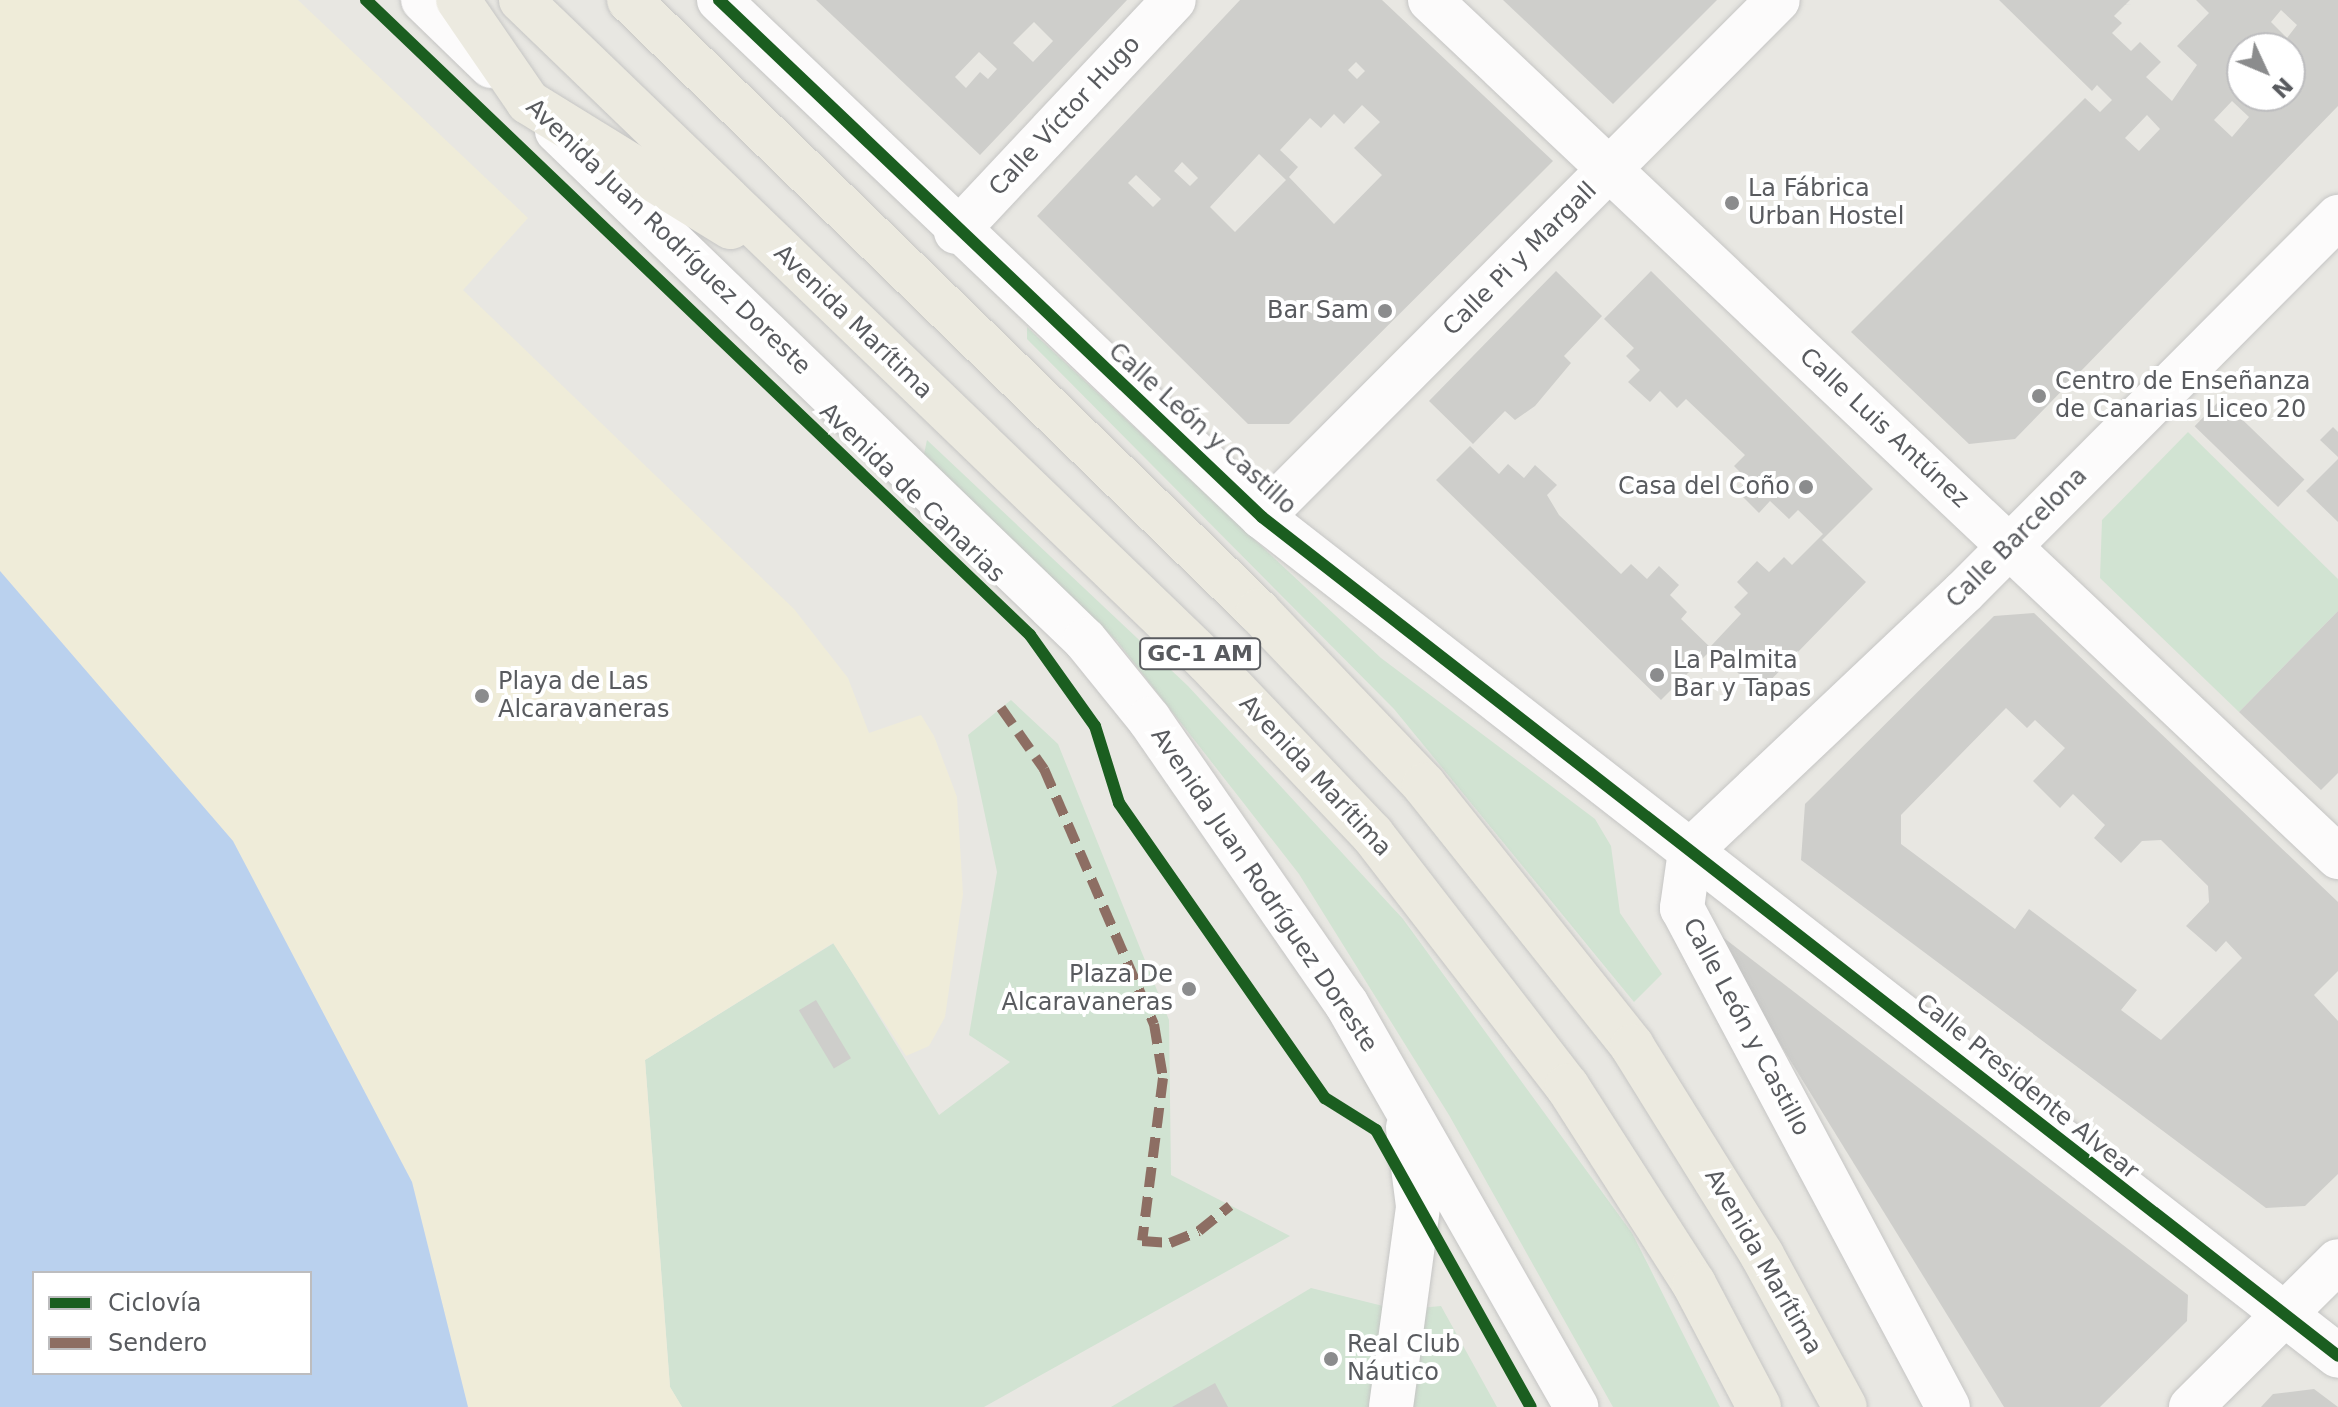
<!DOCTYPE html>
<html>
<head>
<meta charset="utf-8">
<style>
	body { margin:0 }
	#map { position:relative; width:2338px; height:1407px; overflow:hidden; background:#e8e7e2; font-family:"DejaVu Sans",sans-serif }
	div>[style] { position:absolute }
	.green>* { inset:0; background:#d1e3d2 }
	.sand>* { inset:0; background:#efecd9 }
	.water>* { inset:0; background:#bad1ee }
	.building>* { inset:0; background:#cececb; transform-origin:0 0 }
	.roads { filter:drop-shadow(0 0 2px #c5c5c4) drop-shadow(0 0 2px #c5c5c4) }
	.minor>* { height:44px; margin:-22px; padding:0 22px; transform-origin:22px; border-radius:22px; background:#fcfbfb }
	.highway>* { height:44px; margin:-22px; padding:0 22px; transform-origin:22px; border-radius:22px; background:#eceae0 }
	.quiet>* { height:10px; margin-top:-5px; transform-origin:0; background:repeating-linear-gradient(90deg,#8d6e63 0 20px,transparent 0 30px) }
	.cycleway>* { height:12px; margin:-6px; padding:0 6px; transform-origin:6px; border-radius:6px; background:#1b5e20 }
	.dots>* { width:22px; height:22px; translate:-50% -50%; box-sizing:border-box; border:4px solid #fff; border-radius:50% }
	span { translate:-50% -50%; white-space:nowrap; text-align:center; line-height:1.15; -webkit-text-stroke:8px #fff; paint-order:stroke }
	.shield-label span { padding:2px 6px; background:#fff; border:2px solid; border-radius:6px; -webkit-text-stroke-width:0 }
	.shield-label { font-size:22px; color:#595b5f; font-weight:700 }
	.street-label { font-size:24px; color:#595b5f }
	.poi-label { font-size:24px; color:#595b5f }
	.left { translate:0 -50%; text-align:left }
	.right { translate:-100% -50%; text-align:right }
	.legend { position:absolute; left:32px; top:1271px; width:280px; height:104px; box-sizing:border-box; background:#fff; border:2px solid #bdbdbf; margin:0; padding:10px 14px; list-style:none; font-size:24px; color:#595b5f }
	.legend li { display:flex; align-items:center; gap:16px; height:40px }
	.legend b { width:40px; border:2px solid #bdbdbf }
	.north { position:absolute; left:2226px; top:32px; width:80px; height:80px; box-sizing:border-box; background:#fff; border:2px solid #bdbdbf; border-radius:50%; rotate:134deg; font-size:22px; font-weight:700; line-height:32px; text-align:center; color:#595b5f }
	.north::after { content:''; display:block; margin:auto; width:28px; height:36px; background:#8b8c8d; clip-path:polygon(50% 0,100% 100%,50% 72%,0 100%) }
</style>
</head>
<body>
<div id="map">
	<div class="green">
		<i style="clip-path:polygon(1027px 327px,1381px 658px,1595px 819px,1611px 846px,1620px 913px,1662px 974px,1634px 1002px,1394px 709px,1027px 339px)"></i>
		<i style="clip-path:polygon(2188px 432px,2338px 579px,2338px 611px,2239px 712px,2100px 578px,2102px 520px)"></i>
		<i style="clip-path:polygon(927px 440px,1188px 686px,1403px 919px,1632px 1233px,1720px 1407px,1613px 1407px,1449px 1115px,1299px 874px,1117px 641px,924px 454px)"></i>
		<i style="clip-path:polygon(1011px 700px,1058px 744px,1169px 1020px,1171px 1175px,1290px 1236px,984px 1407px,682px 1407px,670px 1387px,645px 1060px,834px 943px,939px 1115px,1010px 1062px,969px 1035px,997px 872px,968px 735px)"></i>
		<i style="clip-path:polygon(1311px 1288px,1399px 1310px,1441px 1306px,1497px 1407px,1111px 1407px)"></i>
	</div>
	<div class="sand">
		<i style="clip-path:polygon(0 0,298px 0,528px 218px,463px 290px,794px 609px,848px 678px,869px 733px,921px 715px,934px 736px,957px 797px,963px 894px,945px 1017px,929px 1046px,906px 1056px,833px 943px,645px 1060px,670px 1387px,682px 1407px,468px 1407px,412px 1182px,233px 841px,0 571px)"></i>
	</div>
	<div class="water">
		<i style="clip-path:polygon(evenodd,0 571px,233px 841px,412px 1182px,468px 1407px,0 1407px,0 571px,34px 1273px,310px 1273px,310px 1373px,34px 1373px,34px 1273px)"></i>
	</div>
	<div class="building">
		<i style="clip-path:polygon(evenodd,816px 0,1127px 0,980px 155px,816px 0,1034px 22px,1053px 41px,1033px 62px,1013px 43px,1034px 22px,816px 0,979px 52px,997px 69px,988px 79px,980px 72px,966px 88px,955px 77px,979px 52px)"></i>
		<i style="clip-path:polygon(evenodd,1240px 0,1382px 0,1553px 161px,1289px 424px,1248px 424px,1037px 216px,1240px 0,1356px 62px,1365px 71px,1357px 79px,1348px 70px,1356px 62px,1240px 0,1362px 105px,1380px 122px,1354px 148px,1382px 175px,1334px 224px,1289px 177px,1298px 167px,1280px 150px,1310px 118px,1321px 128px,1334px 114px,1344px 124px,1362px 105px,1240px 0,1259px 154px,1286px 180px,1235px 232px,1210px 207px,1259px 154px,1240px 0,1182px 162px,1198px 178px,1190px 186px,1174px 171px,1182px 162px,1240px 0,1136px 175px,1161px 199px,1153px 207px,1128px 183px,1136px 175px)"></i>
		<i style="clip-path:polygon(1503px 0,1717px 0,1613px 104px)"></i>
		<i style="clip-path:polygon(evenodd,1999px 0,2130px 0,2114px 16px,2122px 23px,2112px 33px,2131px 51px,2140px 42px,2161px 62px,2146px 77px,2172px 101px,2197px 65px,2177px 46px,2209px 13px,2196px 0,2338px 0,2338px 106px,2015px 439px,1969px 444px,1851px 332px,2085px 98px,2100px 112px,2112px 100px,2097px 85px,2092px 91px,1999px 0,2281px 10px,2297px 25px,2287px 38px,2271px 22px,2281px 10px,1999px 0,2242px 48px,2290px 48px,2290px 96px,2269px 96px,2261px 105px,2242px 96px,2242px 48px,1999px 0,2232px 101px,2249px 117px,2232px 137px,2214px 120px,2232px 101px,1999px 0,2147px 115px,2160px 129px,2139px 151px,2125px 138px,2147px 115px)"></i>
		<i style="clip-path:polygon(1556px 271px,1602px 316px,1564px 356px,1571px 363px,1535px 406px,1515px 420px,1505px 411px,1473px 444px,1429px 401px)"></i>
		<i style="clip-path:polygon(1651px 271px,1873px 489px,1822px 540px,1866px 582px,1758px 693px,1711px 646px,1741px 614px,1734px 607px,1748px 593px,1737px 582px,1757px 561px,1769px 572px,1784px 557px,1792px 565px,1823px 534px,1798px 510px,1789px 519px,1770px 501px,1759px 513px,1737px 491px,1748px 480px,1734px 466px,1745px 455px,1686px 399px,1677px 408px,1660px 391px,1650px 402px,1628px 382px,1640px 370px,1626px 356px,1634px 348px,1604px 319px)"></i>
		<i style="left:2221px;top:399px;width:116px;height:38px;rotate:44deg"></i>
		<i style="clip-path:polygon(2333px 427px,2338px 432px,2338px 457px,2320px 440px)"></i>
		<i style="clip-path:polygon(1470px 446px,1499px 474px,1508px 464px,1524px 478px,1535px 465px,1557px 485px,1547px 495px,1559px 515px,1621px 574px,1631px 564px,1647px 579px,1659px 566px,1679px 585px,1670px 595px,1687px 612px,1681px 619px,1712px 649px,1661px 700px,1436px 480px)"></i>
		<i style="clip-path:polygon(2338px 459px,2338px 522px,2306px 491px)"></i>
		<i style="clip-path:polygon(2338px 611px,2338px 773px,2321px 790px,2239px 712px)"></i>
		<i style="clip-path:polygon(evenodd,2034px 613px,2338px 902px,2338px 971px,2314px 995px,2338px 1021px,2338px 1174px,2305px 1206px,2266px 1208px,1801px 860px,1805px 804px,1994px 616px,2034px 613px,2006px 708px,2027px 728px,2035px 720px,2065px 748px,2033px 781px,2060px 808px,2073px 794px,2105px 825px,2094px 838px,2121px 863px,2142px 841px,2161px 840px,2208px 886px,2209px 902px,2186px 926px,2216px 952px,2226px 941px,2242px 958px,2161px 1040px,2121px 1010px,2137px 990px,2029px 909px,2015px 929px,1901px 844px,1901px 815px,2006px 708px)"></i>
		<i style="clip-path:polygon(1720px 935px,2188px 1295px,2187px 1321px,2100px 1407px,2004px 1407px,1732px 966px)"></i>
		<i style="left:816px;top:1000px;width:68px;height:20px;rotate:59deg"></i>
		<i style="clip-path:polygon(1215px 1383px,1228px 1407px,1172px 1407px)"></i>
		<i style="clip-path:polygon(2314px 1389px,2338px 1407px,2261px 1407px,2273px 1394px)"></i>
	</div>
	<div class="roads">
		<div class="minor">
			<i style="left:423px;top:0;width:95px;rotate:44.1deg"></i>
			<i style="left:719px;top:0;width:750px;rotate:43.59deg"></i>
			<i style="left:1262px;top:517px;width:1364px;rotate:37.94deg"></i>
			<i style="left:1430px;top:0;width:1249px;rotate:43.34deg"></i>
			<i style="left:557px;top:131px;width:733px;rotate:43.95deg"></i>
			<i style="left:1085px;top:640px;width:102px;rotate:51deg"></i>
			<i style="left:1149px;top:719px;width:346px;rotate:55.3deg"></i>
			<i style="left:1346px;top:1003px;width:465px;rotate:60.3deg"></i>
			<i style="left:956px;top:232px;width:318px;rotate:-46.8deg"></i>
			<i style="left:1262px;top:517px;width:730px;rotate:-45.06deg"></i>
			<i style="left:1690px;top:851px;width:377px;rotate:-43.4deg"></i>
			<i style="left:1964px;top:592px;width:530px;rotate:-45.08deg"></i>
			<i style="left:1690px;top:851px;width:58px;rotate:98deg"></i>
			<i style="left:1682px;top:908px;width:565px;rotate:61.94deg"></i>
			<i style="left:1391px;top:1407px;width:203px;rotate:-82.3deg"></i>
			<i style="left:1418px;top:1206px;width:79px;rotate:-97.3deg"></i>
			<i style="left:2191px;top:1407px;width:207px;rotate:-44.8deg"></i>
		</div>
		<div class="highway">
			<i style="left:458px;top:0;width:124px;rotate:55.5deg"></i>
			<i style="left:528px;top:102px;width:238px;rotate:31.7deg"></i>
			<i style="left:521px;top:0;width:954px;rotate:43.94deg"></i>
			<i style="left:1208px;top:662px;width:238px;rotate:46.4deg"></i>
			<i style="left:1372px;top:834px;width:319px;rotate:52.3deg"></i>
			<i style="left:1567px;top:1086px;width:235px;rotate:57.3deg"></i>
			<i style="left:1694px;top:1284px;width:139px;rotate:62.1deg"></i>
			<i style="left:629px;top:0;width:877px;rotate:44.17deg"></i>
			<i style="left:1258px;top:611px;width:240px;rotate:46.3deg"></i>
			<i style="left:1424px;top:785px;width:334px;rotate:51.4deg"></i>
			<i style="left:1632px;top:1046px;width:246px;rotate:58.1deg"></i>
			<i style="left:1762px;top:1255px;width:173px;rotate:61.4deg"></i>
		</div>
	</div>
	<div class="quiet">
		<i style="left:1001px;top:708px;width:75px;rotate:54.8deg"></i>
		<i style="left:1044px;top:769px;width:278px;rotate:66.7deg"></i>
		<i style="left:1154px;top:1024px;width:55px;rotate:80.5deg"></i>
		<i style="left:1163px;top:1078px;width:164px;rotate:97.3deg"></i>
		<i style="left:1142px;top:1241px;width:28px;rotate:4deg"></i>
		<i style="left:1170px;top:1243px;width:31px;rotate:-22deg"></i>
		<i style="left:1199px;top:1231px;width:40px;rotate:-39deg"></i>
	</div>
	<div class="cycleway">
		<i style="left:366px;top:0;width:919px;rotate:43.72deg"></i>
		<i style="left:1030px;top:635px;width:112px;rotate:54.5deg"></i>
		<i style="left:1095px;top:726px;width:81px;rotate:72.7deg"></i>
		<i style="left:1119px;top:803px;width:360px;rotate:55.1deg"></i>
		<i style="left:1325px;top:1098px;width:60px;rotate:32.1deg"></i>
		<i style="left:1376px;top:1130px;width:317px;rotate:60.8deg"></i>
		<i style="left:719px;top:0;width:750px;rotate:43.59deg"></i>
		<i style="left:1262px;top:517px;width:1364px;rotate:37.94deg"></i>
	</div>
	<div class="dots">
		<i style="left:1732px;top:203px;background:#8b8c8d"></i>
		<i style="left:1385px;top:311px;background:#8b8c8d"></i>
		<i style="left:2039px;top:396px;background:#8b8c8d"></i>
		<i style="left:1806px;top:487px;background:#8b8c8d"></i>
		<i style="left:1657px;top:675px;background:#8b8c8d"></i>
		<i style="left:482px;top:696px;background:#8b8c8d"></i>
		<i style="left:1189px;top:989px;background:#8b8c8d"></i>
		<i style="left:1331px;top:1359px;background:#8b8c8d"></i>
	</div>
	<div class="shield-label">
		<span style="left:1200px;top:654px">GC-1 AM</span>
	</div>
	<div class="street-label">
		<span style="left:1065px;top:116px;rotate:-47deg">Calle Víctor Hugo</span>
		<span style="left:668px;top:237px;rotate:44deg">Avenida Juan Rodríguez Doreste</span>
		<span style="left:1520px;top:259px;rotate:-45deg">Calle Pi y Margall</span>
		<span style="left:853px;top:322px;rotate:44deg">Avenida Marítima</span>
		<span style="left:1884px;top:428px;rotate:43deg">Calle Luis Antúnez</span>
		<span style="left:1202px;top:429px;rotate:42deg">Calle León y Castillo</span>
		<span style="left:912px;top:493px;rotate:44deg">Avenida de Canarias</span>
		<span style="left:2017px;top:538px;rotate:-45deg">Calle Barcelona</span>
		<span style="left:1315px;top:776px;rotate:47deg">Avenida Marítima</span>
		<span style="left:1264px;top:890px;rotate:56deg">Avenida Juan Rodríguez Doreste</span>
		<span style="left:1746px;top:1027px;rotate:62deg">Calle León y Castillo</span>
		<span style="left:2027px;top:1087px;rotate:39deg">Calle Presidente Alvear</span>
		<span style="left:1763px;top:1262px;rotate:60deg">Avenida Marítima</span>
	</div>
	<div class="poi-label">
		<span class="left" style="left:1748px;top:203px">La Fábrica<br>Urban Hostel</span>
		<span class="right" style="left:1369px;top:311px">Bar Sam</span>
		<span class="left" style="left:2055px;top:396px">Centro de Enseñanza<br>de Canarias Liceo 20</span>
		<span class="right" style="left:1790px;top:487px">Casa del Coño</span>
		<span class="left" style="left:1673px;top:675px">La Palmita<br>Bar y Tapas</span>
		<span class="left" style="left:498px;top:696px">Playa de Las<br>Alcaravaneras</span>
		<span class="right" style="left:1173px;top:989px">Plaza De<br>Alcaravaneras</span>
		<span class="left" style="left:1347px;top:1359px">Real Club<br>Náutico</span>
	</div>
	<ul class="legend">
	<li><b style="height:10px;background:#1b5e20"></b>Ciclovía</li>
	<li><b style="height:10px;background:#8d6e63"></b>Sendero</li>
	</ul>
	<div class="north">N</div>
</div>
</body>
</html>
